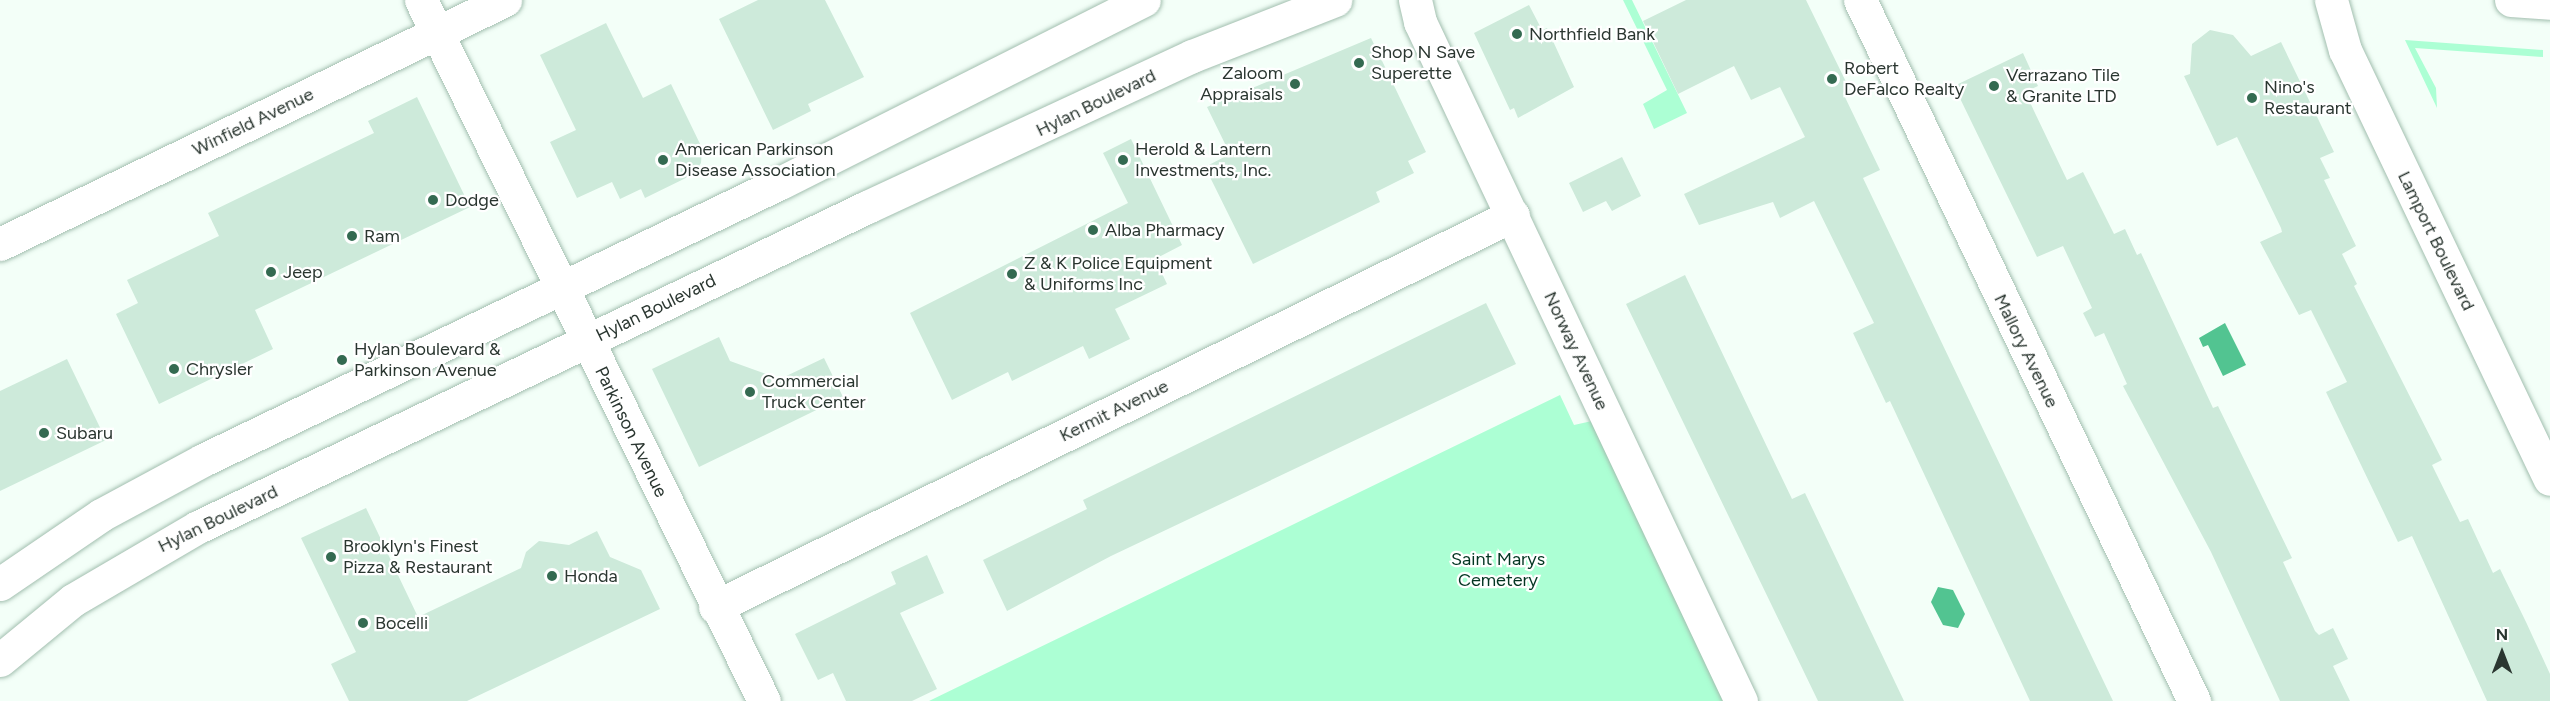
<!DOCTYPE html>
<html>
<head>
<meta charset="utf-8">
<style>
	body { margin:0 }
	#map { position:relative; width:2550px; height:701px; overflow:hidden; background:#f3fff8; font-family:Figtree,sans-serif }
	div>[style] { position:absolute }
	.green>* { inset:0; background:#acffd4 }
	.water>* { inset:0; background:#52c491 }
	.building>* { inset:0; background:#cdeada }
	.roads { filter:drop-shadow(0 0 2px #a2bfaf) drop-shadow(0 0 2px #a2bfaf) }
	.minor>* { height:33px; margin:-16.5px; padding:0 16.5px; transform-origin:16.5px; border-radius:16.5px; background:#fff }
	.major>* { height:33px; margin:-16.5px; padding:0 16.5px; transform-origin:16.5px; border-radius:16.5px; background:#fff }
	.dots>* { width:16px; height:16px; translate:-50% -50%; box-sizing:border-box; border:3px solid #fff; border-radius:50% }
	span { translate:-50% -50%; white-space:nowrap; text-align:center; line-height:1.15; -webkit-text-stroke:4.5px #fff; paint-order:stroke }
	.poi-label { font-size:18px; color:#2a3630 }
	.left { translate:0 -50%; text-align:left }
	.right { translate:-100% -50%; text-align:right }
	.street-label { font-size:18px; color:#2a3630 }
	.park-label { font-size:18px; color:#033622 }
	.north { position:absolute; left:2472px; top:623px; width:60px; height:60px; -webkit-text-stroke:4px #fff; paint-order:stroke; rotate:0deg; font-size:16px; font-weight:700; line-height:24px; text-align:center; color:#2a3630 }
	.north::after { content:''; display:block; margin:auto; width:21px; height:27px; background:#2a3630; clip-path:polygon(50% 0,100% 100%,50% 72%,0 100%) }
</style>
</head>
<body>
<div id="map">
	<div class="green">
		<i style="clip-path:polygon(1623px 0,1632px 0,1687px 113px,1654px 129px,1643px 104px,1667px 90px)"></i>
		<i style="clip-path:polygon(2405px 40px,2543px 50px,2543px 57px,2415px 48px,2436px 88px,2437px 108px)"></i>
		<i style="clip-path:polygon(1560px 395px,1574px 425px,1592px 421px,1733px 701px,929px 701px)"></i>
	</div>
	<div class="water">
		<i style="clip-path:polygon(2225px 323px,2246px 365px,2223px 376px,2208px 345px,2203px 347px,2199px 338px)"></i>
		<i style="clip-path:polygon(1938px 587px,1953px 590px,1965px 614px,1958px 628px,1943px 625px,1931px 602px)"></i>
	</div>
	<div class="building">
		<i style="clip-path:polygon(758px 0,825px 0,864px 77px,808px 104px,811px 111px,773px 130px,719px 19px)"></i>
		<i style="clip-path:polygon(1686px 0,1806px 0,1850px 90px,1843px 93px,1880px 170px,1863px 178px,2113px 701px,2030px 701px,1890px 401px,1886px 403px,1853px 333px,1874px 323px,1814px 201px,1780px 218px,1773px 202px,1699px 225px,1684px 194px,1805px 137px,1780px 87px,1751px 100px,1734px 66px,1678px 94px,1643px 21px)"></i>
		<i style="clip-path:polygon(1529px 5px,1542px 30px,1547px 28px,1574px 87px,1518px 118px,1514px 108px,1510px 110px,1474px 33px)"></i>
		<i style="clip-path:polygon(606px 23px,643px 98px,671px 84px,702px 148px,701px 163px,694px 174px,645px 198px,641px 189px,620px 199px,612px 182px,577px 198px,550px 142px,576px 130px,540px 55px)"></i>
		<i style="clip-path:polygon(2210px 30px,2233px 35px,2251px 56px,2281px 42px,2334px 152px,2320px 158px,2330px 178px,2324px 180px,2356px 246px,2342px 254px,2357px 284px,2354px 286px,2442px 460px,2432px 465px,2460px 522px,2468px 519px,2493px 573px,2500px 569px,2526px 622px,2550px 674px,2550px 701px,2487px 701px,2412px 536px,2398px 542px,2326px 392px,2347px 382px,2311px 310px,2299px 315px,2260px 242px,2282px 232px,2281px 228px,2237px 137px,2217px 146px,2184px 76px,2190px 74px,2192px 44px)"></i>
		<i style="clip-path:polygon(1371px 38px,1426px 152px,1408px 161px,1414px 173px,1376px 192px,1380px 202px,1253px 264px,1205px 167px,1230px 154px,1207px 107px)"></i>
		<i style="clip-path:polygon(2023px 53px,2038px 86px,2025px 92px,2067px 180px,2083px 172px,2114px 234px,2125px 229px,2137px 255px,2141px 253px,2213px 408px,2218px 406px,2292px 558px,2283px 562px,2315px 631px,2319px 635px,2333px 628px,2348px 659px,2333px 666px,2350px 701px,2280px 701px,2211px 552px,2123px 386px,2127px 384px,2104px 333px,2095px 337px,2083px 313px,2092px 308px,2063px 246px,2037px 257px,1954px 86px)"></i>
		<i style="clip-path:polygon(417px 97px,470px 207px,255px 310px,273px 349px,159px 404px,116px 314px,138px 303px,127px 280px,219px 236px,208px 213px,374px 133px,368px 121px)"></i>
		<i style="clip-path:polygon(1131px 139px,1182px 245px,1155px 259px,1167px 284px,1115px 309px,1130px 339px,1089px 359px,1083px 346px,1012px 381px,1008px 372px,952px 400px,910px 313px,1128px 203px,1103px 153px)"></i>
		<i style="clip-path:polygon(1622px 157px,1641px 196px,1612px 211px,1606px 201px,1583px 212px,1569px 183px)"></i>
		<i style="clip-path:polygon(1685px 275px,1792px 499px,1805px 493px,1904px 701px,1818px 701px,1626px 304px)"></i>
		<i style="clip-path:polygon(1486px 303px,1516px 364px,1111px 556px,1007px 611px,983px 560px,1087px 509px,1083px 500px)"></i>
		<i style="clip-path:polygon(719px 337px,730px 361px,780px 379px,824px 358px,843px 397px,699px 467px,652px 369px)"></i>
		<i style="clip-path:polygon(67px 359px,106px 440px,0 491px,0 391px)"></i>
		<i style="clip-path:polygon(366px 508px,418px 617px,521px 568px,526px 552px,539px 541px,569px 545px,597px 531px,610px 557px,641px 570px,660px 609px,467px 701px,349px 701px,331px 664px,356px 652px,301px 538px)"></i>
		<i style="clip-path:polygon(927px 555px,944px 593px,900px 613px,937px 689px,912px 701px,846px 701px,833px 673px,818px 680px,795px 634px,896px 584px,891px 572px)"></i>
	</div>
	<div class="roads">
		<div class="minor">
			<i style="left:421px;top:0;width:780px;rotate:63.93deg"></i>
			<i style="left:1415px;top:0;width:23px;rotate:77deg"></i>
			<i style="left:1420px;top:22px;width:751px;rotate:64.7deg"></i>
			<i style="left:1860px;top:0;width:777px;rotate:64.52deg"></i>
			<i style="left:2331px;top:0;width:52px;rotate:74.4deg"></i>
			<i style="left:2345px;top:50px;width:475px;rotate:64.5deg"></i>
			<i style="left:0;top:244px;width:561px;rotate:-25.79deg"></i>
			<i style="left:715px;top:607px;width:889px;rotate:-26.16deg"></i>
		</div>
		<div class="major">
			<i style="left:2511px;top:0;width:39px;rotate:4deg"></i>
			<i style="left:0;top:584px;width:122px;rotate:-34.3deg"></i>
			<i style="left:101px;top:515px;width:116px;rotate:-28.3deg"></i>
			<i style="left:203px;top:460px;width:642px;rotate:-25.65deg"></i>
			<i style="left:782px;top:182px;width:405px;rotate:-26.7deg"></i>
			<i style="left:0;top:660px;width:94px;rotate:-39.4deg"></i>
			<i style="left:73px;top:600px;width:145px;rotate:-30.3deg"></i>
			<i style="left:198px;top:527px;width:742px;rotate:-25.56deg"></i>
			<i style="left:867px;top:207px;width:358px;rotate:-24.9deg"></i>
			<i style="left:1192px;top:56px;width:154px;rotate:-21.4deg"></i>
		</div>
	</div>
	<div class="dots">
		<i style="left:1517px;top:34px;background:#346a51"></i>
		<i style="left:1359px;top:63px;background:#346a51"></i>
		<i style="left:1832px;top:79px;background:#346a51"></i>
		<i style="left:1295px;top:84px;background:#346a51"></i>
		<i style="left:1994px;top:86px;background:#346a51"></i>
		<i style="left:2252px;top:98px;background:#346a51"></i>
		<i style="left:663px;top:160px;background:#346a51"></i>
		<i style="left:1123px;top:160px;background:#346a51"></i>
		<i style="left:433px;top:200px;background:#346a51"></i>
		<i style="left:1093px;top:230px;background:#346a51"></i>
		<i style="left:352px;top:236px;background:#346a51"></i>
		<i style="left:271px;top:272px;background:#346a51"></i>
		<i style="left:1012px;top:274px;background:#346a51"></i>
		<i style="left:342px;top:360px;background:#346a51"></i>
		<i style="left:174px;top:369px;background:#346a51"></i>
		<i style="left:750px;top:392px;background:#346a51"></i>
		<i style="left:44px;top:433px;background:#346a51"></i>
		<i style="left:331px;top:557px;background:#346a51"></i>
		<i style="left:552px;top:576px;background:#346a51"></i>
		<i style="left:363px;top:623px;background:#346a51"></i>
	</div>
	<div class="poi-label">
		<span class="left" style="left:1529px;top:34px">Northfield Bank</span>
		<span class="left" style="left:1371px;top:63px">Shop N Save<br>Superette</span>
		<span class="left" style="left:1844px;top:79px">Robert<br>DeFalco Realty</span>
		<span class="right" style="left:1283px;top:84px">Zaloom<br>Appraisals</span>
		<span class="left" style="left:2006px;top:86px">Verrazano Tile<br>&amp; Granite LTD</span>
		<span class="left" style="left:2264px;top:98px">Nino's<br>Restaurant</span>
		<span class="left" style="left:675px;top:160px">American Parkinson<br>Disease Association</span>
		<span class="left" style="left:1135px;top:160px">Herold &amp; Lantern<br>Investments, Inc.</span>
		<span class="left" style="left:445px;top:200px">Dodge</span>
		<span class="left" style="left:1105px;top:230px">Alba Pharmacy</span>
		<span class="left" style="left:364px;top:236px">Ram</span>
		<span class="left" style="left:1024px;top:274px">Z &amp; K Police Equipment<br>&amp; Uniforms Inc</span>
		<span class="left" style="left:283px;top:272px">Jeep</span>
		<span class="left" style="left:354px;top:360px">Hylan Boulevard &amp;<br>Parkinson Avenue</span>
		<span class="left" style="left:186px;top:369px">Chrysler</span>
		<span class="left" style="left:762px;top:392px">Commercial<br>Truck Center</span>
		<span class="left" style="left:56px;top:433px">Subaru</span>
		<span class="left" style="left:343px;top:557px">Brooklyn's Finest<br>Pizza &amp; Restaurant</span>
		<span class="left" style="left:564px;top:576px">Honda</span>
		<span class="left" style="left:375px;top:623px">Bocelli</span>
	</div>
	<div class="street-label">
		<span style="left:1096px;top:103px;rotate:-26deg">Hylan Boulevard</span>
		<span style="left:253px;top:122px;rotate:-26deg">Winfield Avenue</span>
		<span style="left:2436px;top:241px;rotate:64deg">Lamport Boulevard</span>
		<span style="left:656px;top:308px;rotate:-26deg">Hylan Boulevard</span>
		<span style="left:1576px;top:351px;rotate:65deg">Norway Avenue</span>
		<span style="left:2026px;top:351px;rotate:64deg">Mallory Avenue</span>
		<span style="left:1114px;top:411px;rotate:-26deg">Kermit Avenue</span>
		<span style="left:631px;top:432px;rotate:64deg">Parkinson Avenue</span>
		<span style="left:218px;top:519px;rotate:-26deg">Hylan Boulevard</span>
	</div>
	<div class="park-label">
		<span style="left:1498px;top:570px">Saint Marys<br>Cemetery</span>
	</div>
	<div class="north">N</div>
</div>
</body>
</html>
